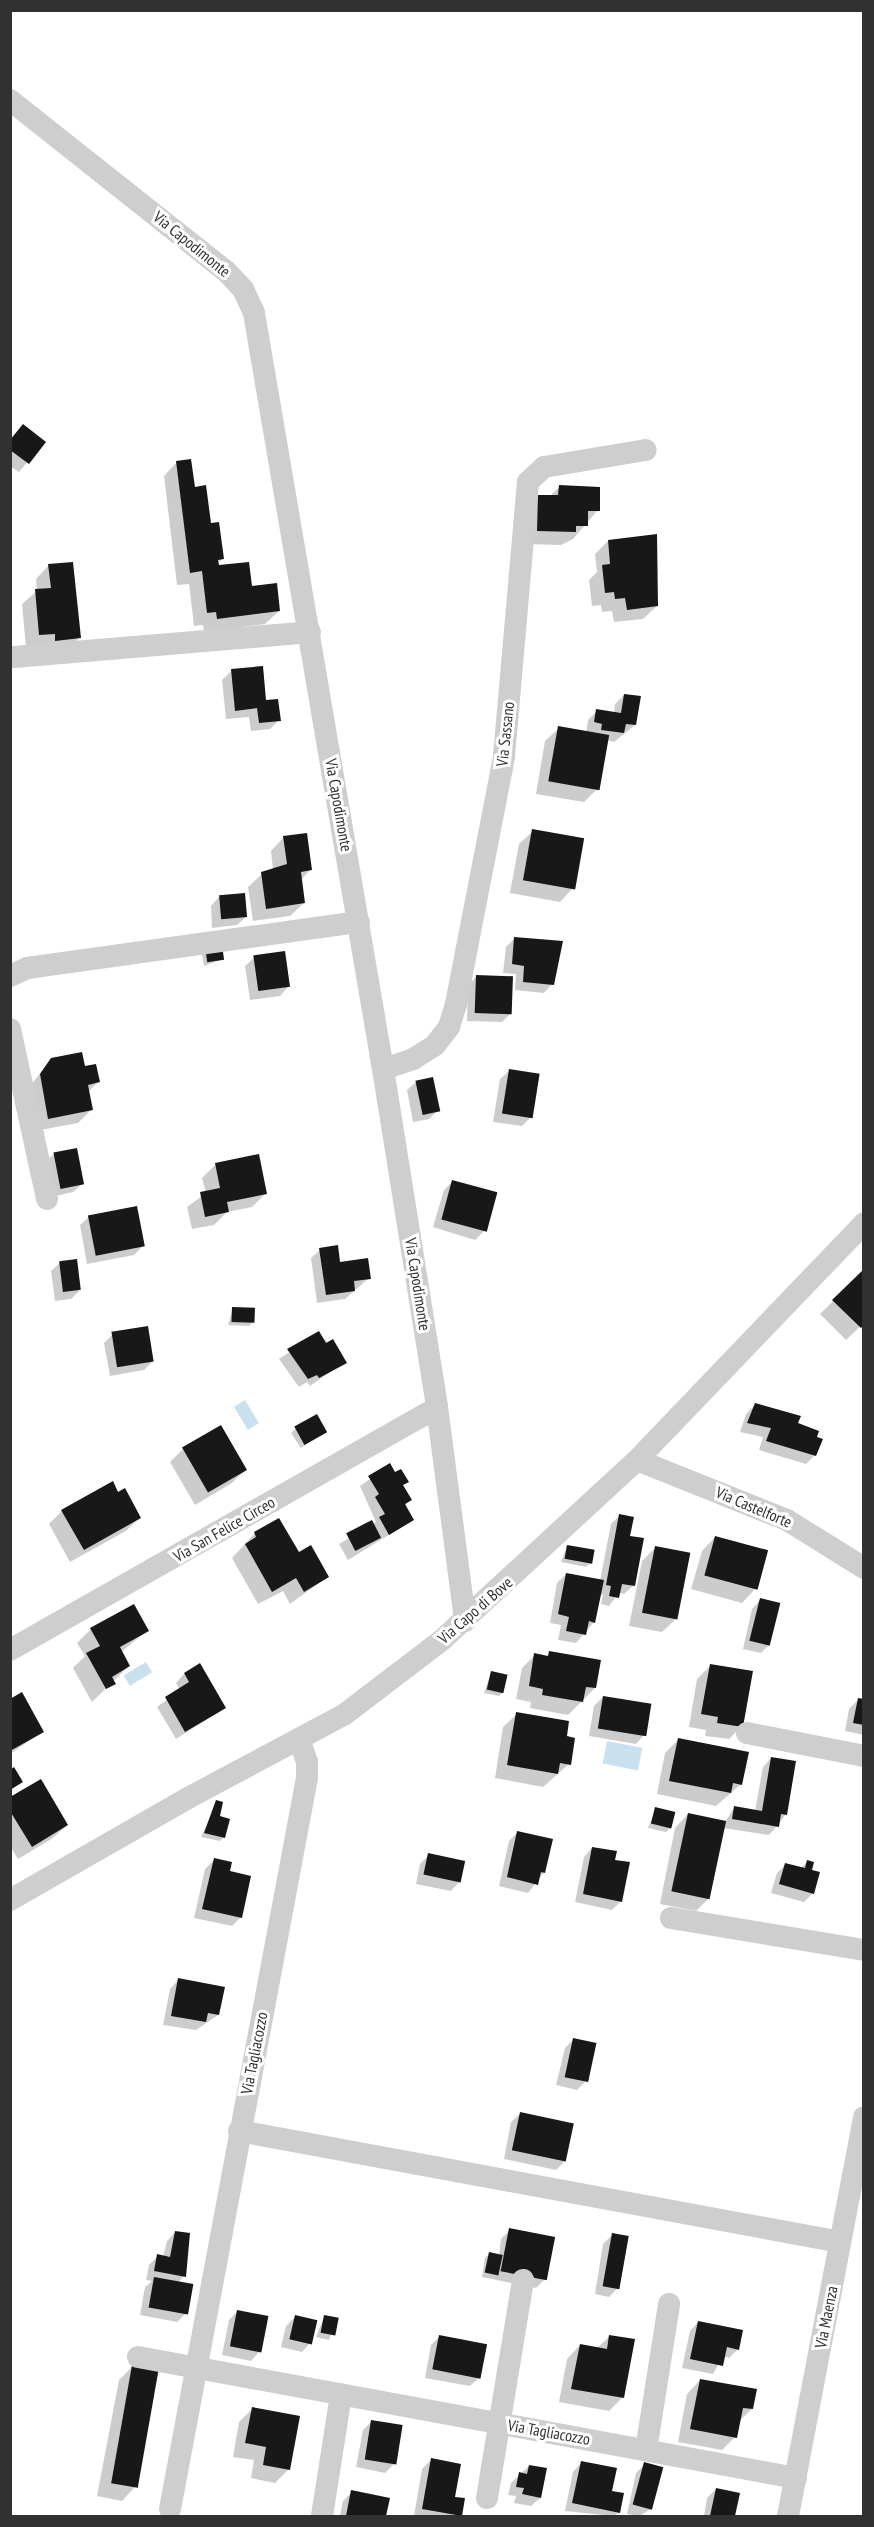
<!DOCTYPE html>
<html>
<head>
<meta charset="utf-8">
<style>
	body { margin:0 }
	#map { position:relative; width:874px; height:2527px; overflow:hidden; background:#fff; font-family:"PT Sans Narrow",sans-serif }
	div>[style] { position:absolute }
	.water>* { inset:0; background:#c9e0ef; transform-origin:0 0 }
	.shadow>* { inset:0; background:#0003 }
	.building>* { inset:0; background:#181818; transform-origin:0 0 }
	.street>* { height:22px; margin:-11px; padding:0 11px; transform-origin:11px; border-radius:11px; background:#cecece }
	span { translate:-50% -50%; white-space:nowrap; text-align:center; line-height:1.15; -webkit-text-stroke:6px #fff; paint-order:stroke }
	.street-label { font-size:16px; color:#313131 }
	.frame { position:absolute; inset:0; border:12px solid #313131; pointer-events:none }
</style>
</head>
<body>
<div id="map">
	<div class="water">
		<i style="left:245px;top:1400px;width:27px;height:13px;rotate:59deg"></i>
		<i style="left:146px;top:1662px;width:12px;height:26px;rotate:59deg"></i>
		<i style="left:607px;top:1741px;width:36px;height:23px;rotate:11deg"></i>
	</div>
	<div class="shadow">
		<i style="clip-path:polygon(23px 426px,44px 442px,19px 472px,10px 466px,10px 440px)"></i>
		<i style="clip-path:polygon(177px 462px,209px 525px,222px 559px,217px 564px,279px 611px,265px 624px,204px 632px,203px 625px,194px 626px,189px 584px,177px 585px,164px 476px)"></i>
		<i style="clip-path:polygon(559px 487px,598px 510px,573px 539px,561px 545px,524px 544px,538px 496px,550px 496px)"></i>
		<i style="clip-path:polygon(655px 536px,657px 606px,643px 619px,614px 622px,612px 611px,602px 612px,601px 605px,592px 606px,589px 580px,597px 572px,595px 554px,608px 541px)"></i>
		<i style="clip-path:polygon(49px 565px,79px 638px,66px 651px,26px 648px,22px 604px,37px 591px,36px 579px)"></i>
		<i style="clip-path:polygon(231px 671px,279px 720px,270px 729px,251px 731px,249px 717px,226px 719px,222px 680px)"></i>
		<i style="clip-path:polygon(624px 695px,635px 725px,614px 742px,606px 740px,597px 789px,584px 802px,536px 794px,545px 741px,559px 728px,586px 733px,588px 720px,597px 711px,614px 713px,615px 704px)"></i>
		<i style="clip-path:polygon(533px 831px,573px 888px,560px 902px,510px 893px,519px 844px)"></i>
		<i style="clip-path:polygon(284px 837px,310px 870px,301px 880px,304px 903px,290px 916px,253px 921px,248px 887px,262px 874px,273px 870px,271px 851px)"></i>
		<i style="clip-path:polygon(219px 897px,246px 917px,237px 925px,212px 928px,211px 906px)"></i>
		<i style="clip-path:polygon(515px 938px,552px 984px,544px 993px,515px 990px,516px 974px,503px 973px,506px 947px)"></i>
		<i style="clip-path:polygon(206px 949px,222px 959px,204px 966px,202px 953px)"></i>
		<i style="clip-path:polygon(254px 958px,288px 987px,280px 996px,250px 1000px,245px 966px)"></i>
		<i style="clip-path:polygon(477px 976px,511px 1013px,502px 1022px,467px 1021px,468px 985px)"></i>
		<i style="clip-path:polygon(51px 1059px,83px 1068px,98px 1082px,88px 1092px,91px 1110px,78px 1123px,35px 1131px,28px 1089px)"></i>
		<i style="clip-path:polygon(509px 1071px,531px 1117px,522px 1126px,493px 1122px,500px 1079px)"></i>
		<i style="clip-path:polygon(416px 1082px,438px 1110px,429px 1119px,413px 1122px,407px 1090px)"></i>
		<i style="clip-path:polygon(54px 1154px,82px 1184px,73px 1192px,52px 1197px,45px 1162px)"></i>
		<i style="clip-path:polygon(216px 1164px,266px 1193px,252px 1207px,227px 1212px,214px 1225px,192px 1229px,187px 1207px,206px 1193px,202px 1178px)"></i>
		<i style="clip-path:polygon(453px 1181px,484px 1231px,475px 1240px,433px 1227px,444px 1190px)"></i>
		<i style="clip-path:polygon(89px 1217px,143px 1246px,134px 1255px,87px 1264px,80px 1225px)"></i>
		<i style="clip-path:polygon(320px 1250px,339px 1264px,369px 1278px,345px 1299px,317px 1303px,311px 1258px)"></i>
		<i style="clip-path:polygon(60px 1263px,80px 1290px,71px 1299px,55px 1301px,51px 1271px)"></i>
		<i style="clip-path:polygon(864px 1271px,864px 1323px,846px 1340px,820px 1314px)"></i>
		<i style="clip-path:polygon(233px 1308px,253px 1322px,249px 1326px,228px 1325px)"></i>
		<i style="clip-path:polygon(319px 1333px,345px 1362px,310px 1386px,307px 1382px,299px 1387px,279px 1359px)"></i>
		<i style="clip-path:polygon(113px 1334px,153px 1361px,144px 1370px,110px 1376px,104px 1343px)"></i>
		<i style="clip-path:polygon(755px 1405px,799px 1417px,796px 1424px,815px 1455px,806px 1464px,759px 1450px,763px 1437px,740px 1432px,746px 1414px)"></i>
		<i style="clip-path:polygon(295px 1429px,326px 1431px,301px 1448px,291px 1433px)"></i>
		<i style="clip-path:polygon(183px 1449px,245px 1470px,232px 1483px,195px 1505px,170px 1462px)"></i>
		<i style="clip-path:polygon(389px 1466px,394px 1474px,407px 1481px,402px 1486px,410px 1500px,404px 1506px,413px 1520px,348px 1560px,339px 1544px,376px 1522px,360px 1486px)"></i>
		<i style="clip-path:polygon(118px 1494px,139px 1518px,126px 1531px,70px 1562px,49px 1524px,62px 1511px)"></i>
		<i style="clip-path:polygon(620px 1515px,628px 1537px,633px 1586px,624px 1594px,619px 1593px,609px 1606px,601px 1604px,603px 1595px,599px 1594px,594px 1622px,576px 1643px,558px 1640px,561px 1625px,550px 1623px,557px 1583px,566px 1574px,600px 1581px,611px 1524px)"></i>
		<i style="clip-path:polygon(255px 1533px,298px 1554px,327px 1577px,290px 1604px,283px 1591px,258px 1604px,232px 1558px)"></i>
		<i style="clip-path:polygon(715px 1537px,755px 1589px,742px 1603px,691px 1589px,702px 1551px)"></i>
		<i style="clip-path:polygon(567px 1546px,591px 1563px,586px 1567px,561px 1562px)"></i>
		<i style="clip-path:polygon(655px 1548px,676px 1619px,662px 1632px,629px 1626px,642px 1561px)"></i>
		<i style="clip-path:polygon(760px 1600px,770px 1644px,761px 1653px,743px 1649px,752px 1609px)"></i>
		<i style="clip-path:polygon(91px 1629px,147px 1631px,121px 1652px,129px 1666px,92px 1702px,73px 1668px,85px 1656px,77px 1643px)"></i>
		<i style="clip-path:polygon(550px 1653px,595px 1688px,568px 1715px,530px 1708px,531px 1702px,516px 1699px,522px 1668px,535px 1655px,546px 1657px)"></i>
		<i style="clip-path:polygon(710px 1666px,742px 1726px,729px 1739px,705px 1736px,706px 1730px,689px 1727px,697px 1679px)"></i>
		<i style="clip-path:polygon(491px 1673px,503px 1692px,499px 1696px,484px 1693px)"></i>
		<i style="clip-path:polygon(184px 1674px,225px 1708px,176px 1739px,157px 1707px,180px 1690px,176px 1683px)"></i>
		<i style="clip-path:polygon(603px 1697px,644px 1735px,636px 1744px,589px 1736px,594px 1706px)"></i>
		<i style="clip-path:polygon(10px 1700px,42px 1732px,10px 1754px)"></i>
		<i style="clip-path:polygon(858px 1700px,864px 1701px,864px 1735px,845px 1731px,849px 1709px)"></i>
		<i style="clip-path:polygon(517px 1714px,565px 1737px,569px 1764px,543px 1787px,495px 1778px,503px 1727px)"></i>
		<i style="clip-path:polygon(678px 1740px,741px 1784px,716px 1806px,657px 1794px,665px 1753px)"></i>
		<i style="clip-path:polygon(771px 1758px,786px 1814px,777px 1826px,769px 1835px,723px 1828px,710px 1897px,696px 1911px,660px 1904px,675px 1828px,688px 1814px,725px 1822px,734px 1808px,755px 1811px,763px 1767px)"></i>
		<i style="clip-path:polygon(10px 1799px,67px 1825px,53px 1838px,18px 1859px,10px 1846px)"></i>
		<i style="clip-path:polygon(217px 1802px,224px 1837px,220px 1841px,201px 1837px)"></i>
		<i style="clip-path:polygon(656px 1809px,670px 1828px,666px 1832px,648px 1828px)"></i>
		<i style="clip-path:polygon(518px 1832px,544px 1872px,528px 1893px,499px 1886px,509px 1841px)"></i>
		<i style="clip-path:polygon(592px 1848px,613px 1861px,621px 1901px,612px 1910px,575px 1902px,584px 1857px)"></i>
		<i style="clip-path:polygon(429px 1855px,459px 1882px,451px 1891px,416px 1884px,420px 1864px)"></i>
		<i style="clip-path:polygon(214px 1860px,228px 1872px,241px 1917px,232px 1926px,194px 1918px,205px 1869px)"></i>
		<i style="clip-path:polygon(808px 1861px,813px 1893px,804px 1902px,771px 1893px,777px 1873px,786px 1864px,801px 1868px)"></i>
		<i style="clip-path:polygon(178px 1980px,218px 2015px,196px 2030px,163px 2025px,170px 1989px)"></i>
		<i style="clip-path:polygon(574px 2039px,586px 2081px,577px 2090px,556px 2085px,565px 2048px)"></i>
		<i style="clip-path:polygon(520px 2114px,565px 2161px,556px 2170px,504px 2159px,511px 2122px)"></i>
		<i style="clip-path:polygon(510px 2230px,545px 2279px,536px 2288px,482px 2277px,485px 2258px,489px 2254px,499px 2256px,501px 2239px)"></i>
		<i style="clip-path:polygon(175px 2232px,184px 2276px,178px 2283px,186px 2313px,177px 2322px,140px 2315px,145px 2287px,152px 2281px,146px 2280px,149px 2265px,158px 2256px,163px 2257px,167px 2241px)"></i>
		<i style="clip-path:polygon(612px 2235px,618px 2288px,609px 2297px,595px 2294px,603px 2244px)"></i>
		<i style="clip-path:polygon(238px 2311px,266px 2317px,259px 2352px,251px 2361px,222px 2355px,229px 2320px)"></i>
		<i style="clip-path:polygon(295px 2317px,310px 2343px,302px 2352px,281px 2347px,286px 2326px)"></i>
		<i style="clip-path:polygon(324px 2317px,337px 2319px,329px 2340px,316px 2337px)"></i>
		<i style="clip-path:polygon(698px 2322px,738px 2349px,729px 2358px,723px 2356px,713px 2374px,682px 2368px,690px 2331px)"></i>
		<i style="clip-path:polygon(610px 2336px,633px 2340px,622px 2398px,609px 2411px,559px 2402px,567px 2359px,580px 2345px,597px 2348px)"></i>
		<i style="clip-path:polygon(439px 2337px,479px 2378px,470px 2386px,425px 2378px,431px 2345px)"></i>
		<i style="clip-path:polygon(132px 2367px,135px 2487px,122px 2501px,97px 2496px,119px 2380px)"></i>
		<i style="clip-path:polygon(700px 2380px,752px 2409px,738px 2422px,735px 2437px,722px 2450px,678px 2442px,687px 2394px)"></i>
		<i style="clip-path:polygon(252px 2409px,289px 2469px,275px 2483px,251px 2478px,254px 2460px,233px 2457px,239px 2422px)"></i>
		<i style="clip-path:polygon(372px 2421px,394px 2464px,385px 2473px,356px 2467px,363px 2430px)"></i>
		<i style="clip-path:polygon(431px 2460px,454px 2498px,459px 2516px,414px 2516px,422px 2469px)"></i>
		<i style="clip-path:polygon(581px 2463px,611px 2492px,619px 2512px,614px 2516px,565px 2511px,573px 2472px)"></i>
		<i style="clip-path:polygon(645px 2464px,652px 2508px,640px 2516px,627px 2514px,636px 2473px)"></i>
		<i style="clip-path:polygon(529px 2466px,540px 2498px,531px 2506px,514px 2503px,516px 2496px,508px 2495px,511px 2483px)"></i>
		<i style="clip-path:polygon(716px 2489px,738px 2494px,734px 2516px,704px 2516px,707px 2498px)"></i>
		<i style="clip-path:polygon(352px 2492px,388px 2500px,384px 2516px,340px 2516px,343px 2501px)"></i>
	</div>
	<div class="building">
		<i style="clip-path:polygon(23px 424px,46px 442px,29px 464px,10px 450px,10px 440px)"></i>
		<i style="clip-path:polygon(191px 459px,195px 487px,206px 485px,211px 523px,219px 522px,224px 559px,218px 560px,219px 565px,249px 562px,252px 586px,277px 583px,280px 611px,217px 619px,216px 612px,207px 613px,202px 571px,190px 573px,176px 461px)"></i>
		<i style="clip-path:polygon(559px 485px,600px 487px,600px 511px,588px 511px,588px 526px,576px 526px,576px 532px,537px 531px,538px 495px,558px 495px)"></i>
		<i style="clip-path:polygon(657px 534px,658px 606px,627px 610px,625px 598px,615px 599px,614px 592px,605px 593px,602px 565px,610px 564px,608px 540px)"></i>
		<i style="clip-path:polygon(73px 562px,81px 638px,55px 641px,55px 634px,39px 635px,35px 589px,51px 588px,48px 564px)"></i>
		<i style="clip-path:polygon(263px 666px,266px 700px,278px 699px,281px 721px,259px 723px,257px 708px,235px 711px,231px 669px)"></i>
		<i style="clip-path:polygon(624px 694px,641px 696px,636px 725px,626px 724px,624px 733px,601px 730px,602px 724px,594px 722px,596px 709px,621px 713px)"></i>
		<i style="left:558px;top:726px;width:52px;height:56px;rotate:10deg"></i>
		<i style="left:532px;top:829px;width:53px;height:52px;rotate:10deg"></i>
		<i style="clip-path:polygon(307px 833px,312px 870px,301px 872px,305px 903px,266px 909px,261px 872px,287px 864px,283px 836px)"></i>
		<i style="left:245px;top:893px;width:24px;height:26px;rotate:85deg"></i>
		<i style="clip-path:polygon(514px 937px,563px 941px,554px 985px,523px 982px,524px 966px,512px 964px)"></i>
		<i style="left:222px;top:945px;width:15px;height:17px;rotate:82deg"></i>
		<i style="left:285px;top:951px;width:36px;height:32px;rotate:82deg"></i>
		<i style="left:476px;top:975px;width:37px;height:38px;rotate:2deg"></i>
		<i style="clip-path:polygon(82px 1052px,85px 1066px,96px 1064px,100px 1082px,88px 1085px,93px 1110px,48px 1119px,40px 1074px,51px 1058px)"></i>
		<i style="left:509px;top:1069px;width:31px;height:45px;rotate:9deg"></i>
		<i style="left:433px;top:1077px;width:35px;height:18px;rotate:78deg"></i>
		<i style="left:77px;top:1148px;width:37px;height:24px;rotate:79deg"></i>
		<i style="clip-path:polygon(259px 1154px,267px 1194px,227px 1202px,229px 1212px,205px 1217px,200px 1192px,220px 1188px,215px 1163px)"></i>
		<i style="left:452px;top:1180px;width:47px;height:41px;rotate:15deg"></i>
		<i style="left:137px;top:1206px;width:41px;height:50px;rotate:79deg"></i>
		<i style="clip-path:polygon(338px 1245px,340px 1262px,368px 1258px,371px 1279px,354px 1281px,355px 1291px,326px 1295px,319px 1248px)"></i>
		<i style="left:77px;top:1259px;width:31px;height:18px;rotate:83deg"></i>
		<i style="clip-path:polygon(864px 1269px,864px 1325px,861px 1328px,832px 1300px)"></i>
		<i style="left:232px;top:1307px;width:23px;height:15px;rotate:2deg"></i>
		<i style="left:148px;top:1326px;width:36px;height:37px;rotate:81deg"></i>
		<i style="clip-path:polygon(319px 1331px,326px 1343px,333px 1339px,347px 1363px,319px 1378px,317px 1375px,308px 1379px,287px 1349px)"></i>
		<i style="clip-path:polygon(755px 1403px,801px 1416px,798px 1423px,819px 1431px,817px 1437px,823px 1439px,816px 1456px,766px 1441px,771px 1428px,747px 1423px)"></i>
		<i style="left:317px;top:1414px;width:21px;height:26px;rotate:61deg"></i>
		<i style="left:221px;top:1425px;width:52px;height:45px;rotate:60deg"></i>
		<i style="clip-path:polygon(390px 1463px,395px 1472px,401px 1469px,409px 1482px,403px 1485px,412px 1500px,405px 1504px,414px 1520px,389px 1535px,379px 1517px,385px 1514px,375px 1497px,379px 1494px,368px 1476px)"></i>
		<i style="clip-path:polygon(113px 1481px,118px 1492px,125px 1488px,141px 1518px,84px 1550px,61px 1510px)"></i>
		<i style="clip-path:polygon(619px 1514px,634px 1517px,630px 1536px,644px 1538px,635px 1586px,622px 1584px,619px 1598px,609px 1596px,611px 1586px,606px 1585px)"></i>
		<i style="clip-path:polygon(279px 1518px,299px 1552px,311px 1545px,329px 1577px,304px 1592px,296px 1578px,272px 1592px,245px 1544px,256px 1537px,254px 1532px)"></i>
		<i style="left:372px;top:1520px;width:20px;height:29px;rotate:63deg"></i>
		<i style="left:715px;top:1536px;width:55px;height:41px;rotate:15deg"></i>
		<i style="left:567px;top:1545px;width:28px;height:14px;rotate:10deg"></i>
		<i style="left:655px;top:1546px;width:36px;height:68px;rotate:11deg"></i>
		<i style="clip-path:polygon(566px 1573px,604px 1580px,595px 1623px,589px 1621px,586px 1635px,566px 1631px,569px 1617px,558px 1614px)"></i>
		<i style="left:760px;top:1598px;width:21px;height:44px;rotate:14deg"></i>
		<i style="clip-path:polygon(134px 1604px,149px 1631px,120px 1647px,130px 1666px,112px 1677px,116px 1684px,106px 1689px,86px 1653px,100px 1646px,90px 1628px)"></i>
		<i style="clip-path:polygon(549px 1651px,601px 1660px,596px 1688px,586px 1687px,583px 1702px,542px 1695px,543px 1689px,529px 1686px,534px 1653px,548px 1656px)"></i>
		<i style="clip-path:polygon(200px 1663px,226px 1708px,185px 1732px,165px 1697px,189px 1682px,184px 1673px)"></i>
		<i style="clip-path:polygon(710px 1664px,753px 1671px,743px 1727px,717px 1723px,718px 1717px,701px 1714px)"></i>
		<i style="left:491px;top:1671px;width:17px;height:19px;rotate:13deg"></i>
		<i style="clip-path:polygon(22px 1692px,44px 1732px,10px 1751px,10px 1699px)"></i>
		<i style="left:603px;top:1696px;width:49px;height:33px;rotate:9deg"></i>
		<i style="clip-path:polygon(858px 1698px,864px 1699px,864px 1725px,853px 1723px)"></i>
		<i style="clip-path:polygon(516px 1712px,569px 1721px,567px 1736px,575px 1738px,571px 1765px,560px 1763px,558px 1774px,507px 1765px)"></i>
		<i style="clip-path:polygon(678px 1738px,749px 1752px,742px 1785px,733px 1783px,731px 1793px,669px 1781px)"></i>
		<i style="clip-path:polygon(771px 1757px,796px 1761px,787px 1815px,781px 1814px,779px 1827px,732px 1819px,734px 1806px,762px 1811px)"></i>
		<i style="clip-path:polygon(14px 1767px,23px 1782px,10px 1790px,10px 1770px)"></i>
		<i style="clip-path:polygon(41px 1779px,68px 1825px,32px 1847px,10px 1811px,10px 1797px)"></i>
		<i style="clip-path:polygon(216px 1800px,223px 1802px,220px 1816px,230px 1819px,225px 1838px,204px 1833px)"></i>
		<i style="left:655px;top:1807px;width:21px;height:17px;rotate:14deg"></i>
		<i style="left:688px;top:1813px;width:39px;height:80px;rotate:12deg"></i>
		<i style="clip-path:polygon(517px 1831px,553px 1839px,545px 1873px,541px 1872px,538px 1885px,507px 1877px)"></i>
		<i style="clip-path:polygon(592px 1847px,617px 1851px,615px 1860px,630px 1862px,622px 1902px,583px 1894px)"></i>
		<i style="left:428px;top:1853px;width:38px;height:22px;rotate:12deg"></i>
		<i style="clip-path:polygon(214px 1858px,232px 1862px,230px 1871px,251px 1876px,242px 1918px,202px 1909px)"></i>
		<i style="clip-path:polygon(807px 1860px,814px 1862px,812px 1870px,820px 1872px,814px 1894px,779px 1884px,785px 1863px,805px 1868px)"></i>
		<i style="clip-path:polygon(178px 1978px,225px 1987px,219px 2015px,208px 2013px,206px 2022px,171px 2016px)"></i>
		<i style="left:573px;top:2038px;width:24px;height:40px;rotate:12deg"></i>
		<i style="left:520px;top:2112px;width:55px;height:39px;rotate:12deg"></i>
		<i style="left:509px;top:2228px;width:47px;height:44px;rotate:11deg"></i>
		<i style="clip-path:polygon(175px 2231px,190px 2233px,186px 2277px,154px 2271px,157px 2254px,170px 2257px)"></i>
		<i style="left:612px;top:2233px;width:17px;height:54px;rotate:10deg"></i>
		<i style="left:489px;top:2252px;width:14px;height:21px;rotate:12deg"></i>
		<i style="left:154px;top:2277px;width:40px;height:31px;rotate:10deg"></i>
		<i style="left:237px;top:2310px;width:32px;height:37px;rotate:11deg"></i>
		<i style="left:295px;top:2315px;width:23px;height:25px;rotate:13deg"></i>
		<i style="left:324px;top:2315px;width:15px;height:18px;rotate:11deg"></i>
		<i style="clip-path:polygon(698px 2321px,743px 2330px,739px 2350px,727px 2347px,723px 2366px,690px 2359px)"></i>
		<i style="left:439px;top:2335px;width:49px;height:35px;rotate:11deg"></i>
		<i style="clip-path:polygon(609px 2335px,635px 2339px,624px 2398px,571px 2389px,580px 2344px,607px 2349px)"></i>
		<i style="left:132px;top:2365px;width:27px;height:120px;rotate:10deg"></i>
		<i style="clip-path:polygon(700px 2379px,757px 2389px,753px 2409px,743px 2408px,737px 2438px,690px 2429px)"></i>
		<i style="clip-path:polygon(252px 2407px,300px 2416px,290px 2470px,263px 2465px,266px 2447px,245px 2443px)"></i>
		<i style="left:371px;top:2420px;width:32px;height:40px;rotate:9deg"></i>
		<i style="clip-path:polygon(431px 2458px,461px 2464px,455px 2497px,465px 2498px,462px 2516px,422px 2509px)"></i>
		<i style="clip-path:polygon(581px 2461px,617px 2468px,612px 2491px,624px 2493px,620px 2513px,572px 2503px)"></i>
		<i style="left:644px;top:2462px;width:20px;height:44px;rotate:15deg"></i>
		<i style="clip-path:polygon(529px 2465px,547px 2468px,541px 2498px,522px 2494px,524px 2488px,516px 2487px,519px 2472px,527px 2474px)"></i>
		<i style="clip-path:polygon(716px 2488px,740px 2493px,735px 2516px,710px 2516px)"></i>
		<i style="clip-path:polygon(351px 2490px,390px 2498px,386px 2516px,346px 2516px)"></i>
	</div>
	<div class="street">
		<i style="left:10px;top:100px;width:275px;rotate:38.4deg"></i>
		<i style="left:226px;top:271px;width:25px;rotate:47deg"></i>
		<i style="left:243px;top:289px;width:26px;rotate:65deg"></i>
		<i style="left:254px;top:313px;width:767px;rotate:80.32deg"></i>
		<i style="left:383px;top:1069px;width:342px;rotate:80.9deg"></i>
		<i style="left:437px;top:1407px;width:216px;rotate:82.5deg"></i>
		<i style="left:14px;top:657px;width:297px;rotate:-4.8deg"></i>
		<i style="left:10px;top:976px;width:19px;rotate:-25deg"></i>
		<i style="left:27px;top:968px;width:335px;rotate:-7.9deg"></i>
		<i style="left:10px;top:1029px;width:174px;rotate:77.7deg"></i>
		<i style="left:383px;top:1069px;width:32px;rotate:-18deg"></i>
		<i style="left:413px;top:1059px;width:26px;rotate:-32deg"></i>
		<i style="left:435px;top:1045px;width:23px;rotate:-52deg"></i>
		<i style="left:449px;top:1027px;width:24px;rotate:-73deg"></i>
		<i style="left:456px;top:1004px;width:253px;rotate:-79deg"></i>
		<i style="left:504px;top:756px;width:275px;rotate:-85deg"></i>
		<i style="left:528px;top:482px;width:22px;rotate:-43deg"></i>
		<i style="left:544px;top:467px;width:103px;rotate:-9.5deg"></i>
		<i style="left:637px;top:1460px;width:162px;rotate:21.8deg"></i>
		<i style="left:787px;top:1520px;width:91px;rotate:31.9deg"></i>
		<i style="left:10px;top:1650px;width:491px;rotate:-29.6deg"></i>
		<i style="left:747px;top:1733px;width:119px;rotate:11.1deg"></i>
		<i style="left:10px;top:1900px;width:205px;rotate:-29.8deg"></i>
		<i style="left:188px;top:1798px;width:178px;rotate:-28.1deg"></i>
		<i style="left:345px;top:1714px;width:122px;rotate:-37.3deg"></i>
		<i style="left:442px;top:1640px;width:265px;rotate:-42.7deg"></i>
		<i style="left:637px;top:1460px;width:328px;rotate:-46.2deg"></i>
		<i style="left:671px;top:1918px;width:196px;rotate:9.4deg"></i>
		<i style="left:239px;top:2131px;width:611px;rotate:10.46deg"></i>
		<i style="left:138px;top:2357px;width:669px;rotate:10.42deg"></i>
		<i style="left:646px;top:2450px;width:148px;rotate:-81deg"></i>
		<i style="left:487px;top:2498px;width:221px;rotate:-80.6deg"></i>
		<i style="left:170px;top:2509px;width:744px;rotate:-79.39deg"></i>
		<i style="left:307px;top:1778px;width:16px;rotate:-90deg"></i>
		<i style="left:307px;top:1762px;width:24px;rotate:-109deg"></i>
		<i style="left:322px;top:2516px;width:123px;rotate:-81.1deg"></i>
		<i style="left:788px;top:2516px;width:406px;rotate:-79.2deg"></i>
	</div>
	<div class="street-label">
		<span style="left:192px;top:244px;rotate:39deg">Via Capodimonte</span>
		<span style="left:505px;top:734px;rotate:-84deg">Via Sassano</span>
		<span style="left:339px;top:805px;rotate:80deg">Via Capodimonte</span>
		<span style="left:418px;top:1284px;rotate:81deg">Via Capodimonte</span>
		<span style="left:754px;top:1507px;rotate:23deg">Via Castelforte</span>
		<span style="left:224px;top:1529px;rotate:-30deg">Via San Felice Circeo</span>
		<span style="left:475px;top:1610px;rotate:-41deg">Via Capo di Bove</span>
		<span style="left:254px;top:2053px;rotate:-79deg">Via Tagliacozzo</span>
		<span style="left:826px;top:2317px;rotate:-79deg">Via Maenza</span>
		<span style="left:549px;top:2432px;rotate:10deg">Via Tagliacozzo</span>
	</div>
	<div class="frame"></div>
</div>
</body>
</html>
